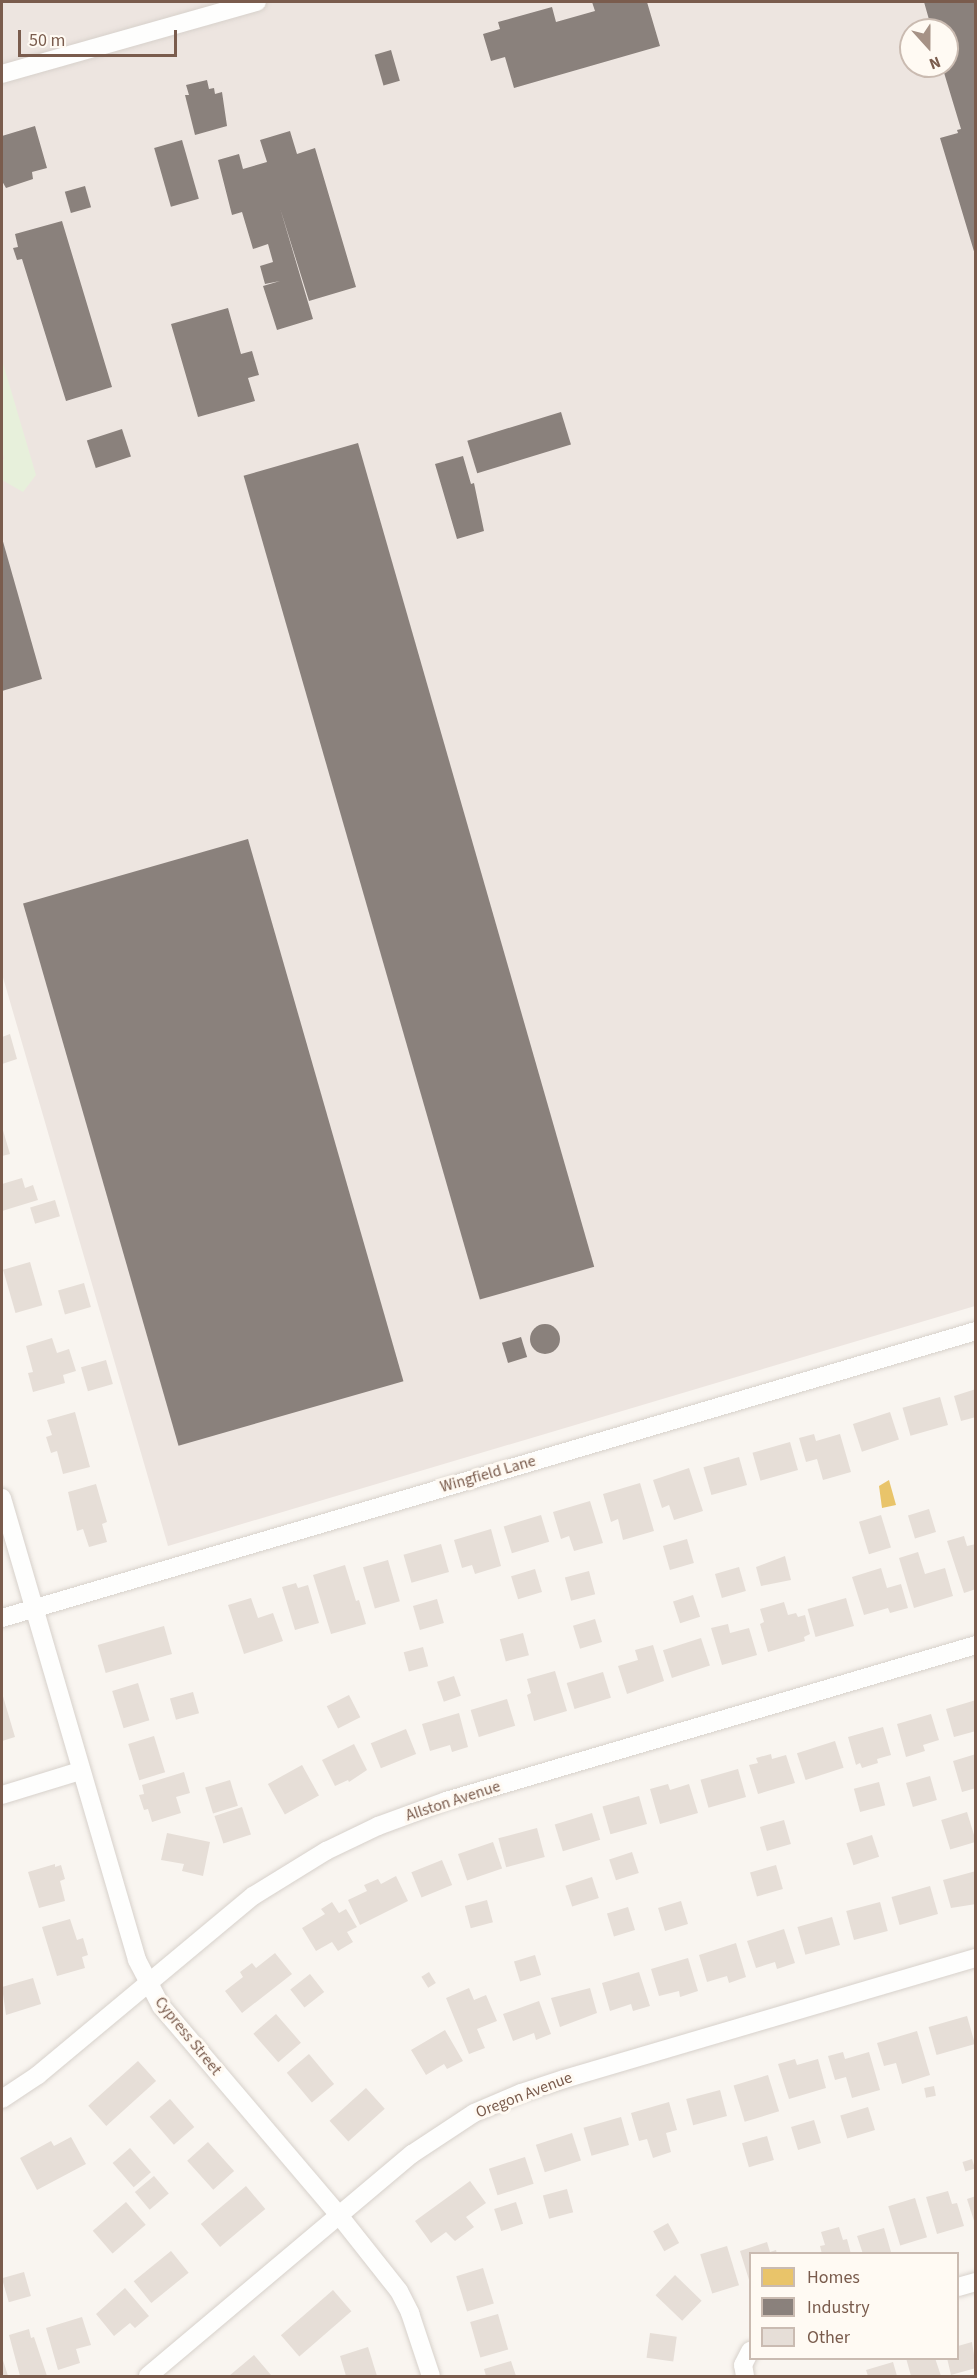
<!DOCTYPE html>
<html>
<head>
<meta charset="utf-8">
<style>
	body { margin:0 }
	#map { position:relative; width:977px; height:2378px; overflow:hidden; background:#f9f5f0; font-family:"Source Sans 3",sans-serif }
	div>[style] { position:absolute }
	.industrial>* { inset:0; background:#ede5e0 }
	.green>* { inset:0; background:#e7f0db }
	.homes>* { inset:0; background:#e9c46a }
	.industry>* { inset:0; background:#8a817c; transform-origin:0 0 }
	.round { border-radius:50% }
	.building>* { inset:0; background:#e6ded7; transform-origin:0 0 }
	.roads { filter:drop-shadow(0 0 2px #d7d1cb) drop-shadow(0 0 2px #d7d1cb) }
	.minor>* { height:18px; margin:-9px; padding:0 9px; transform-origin:9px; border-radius:9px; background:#fefefd }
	span { translate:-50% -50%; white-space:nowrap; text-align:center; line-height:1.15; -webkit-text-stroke:6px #fffaf3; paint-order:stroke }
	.street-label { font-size:16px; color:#7a5c4d }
	.frame { position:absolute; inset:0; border:3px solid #7a5c4d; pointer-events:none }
	.legend { position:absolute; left:749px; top:2252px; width:210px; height:108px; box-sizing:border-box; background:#fffaf3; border:2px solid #cabbb1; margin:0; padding:8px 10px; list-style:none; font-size:18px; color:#7a5c4d }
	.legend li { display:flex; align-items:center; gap:12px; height:30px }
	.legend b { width:30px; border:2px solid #cabbb1 }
	.north { position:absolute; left:899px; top:18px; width:60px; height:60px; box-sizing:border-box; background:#fffaf3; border:2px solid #cabbb1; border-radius:50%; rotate:159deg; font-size:16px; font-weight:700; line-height:24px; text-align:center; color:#7a5c4d }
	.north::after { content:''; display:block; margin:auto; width:21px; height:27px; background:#a69286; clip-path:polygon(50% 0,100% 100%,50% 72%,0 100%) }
	.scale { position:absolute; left:18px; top:30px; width:159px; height:27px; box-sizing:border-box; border:3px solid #7a5c4d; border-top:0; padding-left:8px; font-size:18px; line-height:21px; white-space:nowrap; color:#7a5c4d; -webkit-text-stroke:4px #fffaf3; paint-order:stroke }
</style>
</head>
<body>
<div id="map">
	<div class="industrial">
		<i style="clip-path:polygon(evenodd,2px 2px,975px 2px,975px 1306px,168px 1546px,2px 974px,2px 2px,911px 30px,947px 30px,947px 66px,911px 66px,911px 30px)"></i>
	</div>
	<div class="green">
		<i style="clip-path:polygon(2px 360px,36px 475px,23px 492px,2px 480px,2px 460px,4px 459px,2px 449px)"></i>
	</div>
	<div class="homes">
		<i style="clip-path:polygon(889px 1480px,896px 1505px,882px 1508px,879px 1486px)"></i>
	</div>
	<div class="industry">
		<i style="clip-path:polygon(592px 2px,647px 2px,660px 46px,514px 88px,505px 57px,491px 61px,483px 34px,500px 29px,498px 22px,552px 7px,556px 22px,595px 11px)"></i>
		<i style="clip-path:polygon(924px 2px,976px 2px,976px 258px,940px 138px,958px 133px,957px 130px,961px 129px,942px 66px,947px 66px,947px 30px,932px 30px)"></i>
		<i style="left:391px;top:50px;width:32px;height:17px;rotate:74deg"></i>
		<i style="clip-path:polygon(207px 80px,209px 89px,214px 88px,215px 94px,222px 92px,227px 126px,195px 135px,185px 95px,189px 95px,186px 85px)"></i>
		<i style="clip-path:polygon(35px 126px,47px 168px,32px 172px,33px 179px,6px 188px,2px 181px,2px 136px)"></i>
		<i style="clip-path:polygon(290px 131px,297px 154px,315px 148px,356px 287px,309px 301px,280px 208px,313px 319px,277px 330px,263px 286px,280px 281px,265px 284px,260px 266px,273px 262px,268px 244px,253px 249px,242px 212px,232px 215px,218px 160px,239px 154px,243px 169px,267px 162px,260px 140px)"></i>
		<i style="left:182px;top:140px;width:61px;height:29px;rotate:74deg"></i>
		<i style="left:85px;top:186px;width:22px;height:21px;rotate:74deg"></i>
		<i style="clip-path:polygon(62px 221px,112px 387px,66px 401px,22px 259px,17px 260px,13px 248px,18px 247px,15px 234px)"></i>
		<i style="clip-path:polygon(228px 308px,241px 354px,252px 351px,259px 375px,248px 378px,255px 401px,198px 417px,171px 324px)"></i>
		<i style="left:561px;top:412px;width:34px;height:98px;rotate:73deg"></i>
		<i style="left:122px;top:429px;width:29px;height:37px;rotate:72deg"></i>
		<i style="left:358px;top:443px;width:857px;height:119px;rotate:74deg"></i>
		<i style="clip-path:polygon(463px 456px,471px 484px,474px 483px,484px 531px,457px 539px,435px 464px)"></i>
		<i style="clip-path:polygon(2px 538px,42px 679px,2px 691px)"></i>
		<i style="left:248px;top:839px;width:564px;height:234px;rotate:74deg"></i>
		<i class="round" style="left:530px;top:1324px;width:30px;height:30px"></i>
		<i style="left:521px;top:1337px;width:21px;height:20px;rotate:73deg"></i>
	</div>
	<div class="building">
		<i style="clip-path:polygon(10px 1034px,17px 1059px,2px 1064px,2px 1037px)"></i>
		<i style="clip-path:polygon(2px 1127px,10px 1154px,2px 1156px)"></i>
		<i style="clip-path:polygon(22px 1178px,25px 1188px,33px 1185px,38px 1200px,2px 1211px,2px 1184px)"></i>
		<i style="left:55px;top:1200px;width:17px;height:26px;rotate:73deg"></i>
		<i style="left:30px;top:1262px;width:45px;height:28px;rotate:74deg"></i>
		<i style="left:84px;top:1283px;width:25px;height:27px;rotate:74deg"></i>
		<i style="clip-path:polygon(52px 1338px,57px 1353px,69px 1349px,76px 1371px,63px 1375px,65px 1383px,33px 1392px,28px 1373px,33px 1372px,26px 1346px)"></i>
		<i style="left:106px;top:1360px;width:25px;height:26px;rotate:74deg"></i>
		<i style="clip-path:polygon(976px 1389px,976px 1417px,961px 1421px,954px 1396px)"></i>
		<i style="left:940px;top:1397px;width:29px;height:39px;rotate:74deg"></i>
		<i style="clip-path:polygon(75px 1412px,90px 1467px,63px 1474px,57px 1451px,51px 1453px,46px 1437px,52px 1435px,47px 1420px)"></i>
		<i style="left:890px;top:1412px;width:29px;height:39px;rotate:72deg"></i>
		<i style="clip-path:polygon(814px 1434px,816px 1441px,840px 1434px,851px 1472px,823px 1480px,817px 1459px,806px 1462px,799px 1438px)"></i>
		<i style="left:790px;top:1442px;width:29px;height:39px;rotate:74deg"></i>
		<i style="left:739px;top:1457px;width:29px;height:37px;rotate:74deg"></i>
		<i style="clip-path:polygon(689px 1468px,703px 1511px,674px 1520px,669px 1505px,662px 1508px,653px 1480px)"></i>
		<i style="clip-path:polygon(640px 1483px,654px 1531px,623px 1540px,618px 1519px,611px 1522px,603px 1494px)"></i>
		<i style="clip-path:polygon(96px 1484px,107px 1522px,102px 1524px,107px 1542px,89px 1547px,83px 1529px,77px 1531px,68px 1492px)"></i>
		<i style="clip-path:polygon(590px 1501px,603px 1543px,574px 1551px,569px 1536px,561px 1539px,553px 1512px)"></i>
		<i style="left:929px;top:1509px;width:24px;height:22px;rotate:73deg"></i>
		<i style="left:541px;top:1515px;width:28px;height:39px;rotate:73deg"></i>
		<i style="left:881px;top:1515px;width:34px;height:23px;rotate:73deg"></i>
		<i style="clip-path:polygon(491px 1529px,501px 1566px,475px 1574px,472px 1565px,462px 1568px,454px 1540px)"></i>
		<i style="clip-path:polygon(964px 1536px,967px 1546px,976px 1544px,976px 1589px,964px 1593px,947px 1541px)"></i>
		<i style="left:687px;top:1539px;width:25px;height:25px;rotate:74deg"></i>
		<i style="left:441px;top:1544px;width:29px;height:39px;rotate:74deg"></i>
		<i style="clip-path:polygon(918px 1552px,925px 1574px,945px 1568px,953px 1596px,914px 1608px,899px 1558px)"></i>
		<i style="clip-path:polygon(785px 1556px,791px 1580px,761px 1586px,756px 1567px)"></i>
		<i style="left:388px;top:1560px;width:43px;height:26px;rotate:74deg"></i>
		<i style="clip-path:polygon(345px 1565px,356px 1601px,359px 1600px,366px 1624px,331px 1634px,313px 1575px)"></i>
		<i style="left:739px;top:1567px;width:25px;height:25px;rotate:74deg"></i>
		<i style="clip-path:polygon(881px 1568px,887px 1588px,901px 1584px,908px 1608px,890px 1613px,888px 1608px,864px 1615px,852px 1577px)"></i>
		<i style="left:535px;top:1569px;width:24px;height:25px;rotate:73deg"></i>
		<i style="left:589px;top:1571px;width:24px;height:25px;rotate:75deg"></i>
		<i style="clip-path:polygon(296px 1583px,298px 1588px,308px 1585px,319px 1623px,295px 1630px,282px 1587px)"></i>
		<i style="left:693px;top:1595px;width:23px;height:21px;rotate:72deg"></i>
		<i style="clip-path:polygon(251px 1598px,258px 1618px,273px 1613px,283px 1641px,244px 1654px,228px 1605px)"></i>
		<i style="left:846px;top:1598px;width:29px;height:40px;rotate:74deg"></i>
		<i style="left:437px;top:1599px;width:25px;height:25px;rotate:74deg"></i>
		<i style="clip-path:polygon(784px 1602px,788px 1615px,796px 1613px,798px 1617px,805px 1615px,810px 1634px,804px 1637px,805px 1641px,768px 1652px,760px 1624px,764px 1622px,760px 1609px)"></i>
		<i style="left:595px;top:1619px;width:24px;height:23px;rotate:73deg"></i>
		<i style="clip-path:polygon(728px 1624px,730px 1633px,749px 1628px,757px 1655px,722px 1665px,711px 1628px)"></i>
		<i style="left:164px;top:1626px;width:29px;height:69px;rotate:74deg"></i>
		<i style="left:523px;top:1633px;width:23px;height:24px;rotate:75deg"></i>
		<i style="left:701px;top:1638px;width:29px;height:40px;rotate:72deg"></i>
		<i style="clip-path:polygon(653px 1645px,664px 1681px,627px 1694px,618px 1666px,638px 1660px,635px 1650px)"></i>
		<i style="left:423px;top:1647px;width:20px;height:20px;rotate:75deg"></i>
		<i style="clip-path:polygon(555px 1671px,567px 1711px,534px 1721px,527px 1695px,531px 1693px,527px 1679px)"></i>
		<i style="left:603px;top:1672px;width:27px;height:38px;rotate:73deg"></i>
		<i style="left:454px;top:1676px;width:21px;height:18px;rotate:71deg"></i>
		<i style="left:138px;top:1683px;width:39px;height:27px;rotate:73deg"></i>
		<i style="left:193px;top:1692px;width:22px;height:24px;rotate:74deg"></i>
		<i style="clip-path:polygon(2px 1693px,15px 1737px,2px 1741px)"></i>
		<i style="left:349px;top:1695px;width:25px;height:25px;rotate:63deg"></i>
		<i style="left:507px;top:1699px;width:28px;height:38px;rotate:73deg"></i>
		<i style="clip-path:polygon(976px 1700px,976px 1731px,954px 1737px,946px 1709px)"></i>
		<i style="clip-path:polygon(459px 1713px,468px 1747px,452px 1752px,450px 1745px,430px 1751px,422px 1724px)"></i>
		<i style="clip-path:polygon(931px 1714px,939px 1740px,923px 1745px,925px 1751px,906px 1757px,897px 1724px)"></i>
		<i style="clip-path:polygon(883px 1727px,891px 1755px,877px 1759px,878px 1763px,862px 1768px,860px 1763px,856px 1765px,848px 1737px)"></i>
		<i style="left:406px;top:1729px;width:27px;height:38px;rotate:68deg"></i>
		<i style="left:154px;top:1736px;width:38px;height:27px;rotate:73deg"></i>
		<i style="left:835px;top:1741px;width:28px;height:40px;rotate:72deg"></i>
		<i style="clip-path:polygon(354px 1744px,367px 1770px,349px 1782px,348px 1780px,335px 1786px,322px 1760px)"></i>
		<i style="clip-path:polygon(771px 1754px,772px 1759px,786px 1755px,795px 1783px,758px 1794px,749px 1765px,758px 1763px,756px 1758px)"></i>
		<i style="clip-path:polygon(976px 1754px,976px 1788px,962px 1792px,953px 1761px)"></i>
		<i style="left:302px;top:1765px;width:35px;height:39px;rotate:61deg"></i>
		<i style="left:738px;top:1769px;width:29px;height:39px;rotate:74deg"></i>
		<i style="clip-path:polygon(184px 1772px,190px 1793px,176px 1797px,181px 1813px,152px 1822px,148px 1809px,144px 1810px,139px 1795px,144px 1794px,142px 1785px)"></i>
		<i style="left:930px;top:1776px;width:25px;height:25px;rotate:74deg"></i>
		<i style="left:230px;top:1780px;width:27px;height:26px;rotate:73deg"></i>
		<i style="left:879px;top:1782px;width:24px;height:26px;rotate:75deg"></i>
		<i style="clip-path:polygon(668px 1784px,670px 1790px,689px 1784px,698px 1813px,660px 1824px,650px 1789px)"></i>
		<i style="left:639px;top:1796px;width:29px;height:38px;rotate:74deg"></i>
		<i style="left:242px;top:1807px;width:29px;height:29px;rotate:72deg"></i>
		<i style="left:967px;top:1812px;width:31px;height:27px;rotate:73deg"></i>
		<i style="left:592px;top:1813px;width:28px;height:39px;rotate:73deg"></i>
		<i style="left:784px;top:1820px;width:25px;height:25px;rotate:74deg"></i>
		<i style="left:537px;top:1828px;width:30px;height:40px;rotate:75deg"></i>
		<i style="clip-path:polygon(167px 1833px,210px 1842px,203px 1876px,182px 1871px,184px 1864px,161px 1860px)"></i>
		<i style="left:872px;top:1835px;width:23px;height:27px;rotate:72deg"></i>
		<i style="left:493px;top:1842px;width:28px;height:37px;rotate:71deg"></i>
		<i style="left:632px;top:1852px;width:22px;height:24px;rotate:72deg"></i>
		<i style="left:442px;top:1860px;width:27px;height:33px;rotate:68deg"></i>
		<i style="clip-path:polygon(55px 1864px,55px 1867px,61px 1865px,65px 1879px,60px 1881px,65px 1901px,39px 1908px,28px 1872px)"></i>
		<i style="left:776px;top:1865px;width:25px;height:27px;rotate:74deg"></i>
		<i style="clip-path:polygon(976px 1871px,976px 1904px,951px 1908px,943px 1880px)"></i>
		<i style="clip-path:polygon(396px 1876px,408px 1901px,360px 1925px,348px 1900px,367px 1891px,364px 1885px,378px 1879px,381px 1884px)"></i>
		<i style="left:592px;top:1877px;width:22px;height:28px;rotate:72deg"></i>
		<i style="left:930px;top:1886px;width:29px;height:40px;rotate:74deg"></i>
		<i style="left:487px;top:1900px;width:23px;height:23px;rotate:75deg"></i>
		<i style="left:681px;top:1901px;width:24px;height:24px;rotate:73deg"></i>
		<i style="clip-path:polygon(332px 1902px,339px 1913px,346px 1909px,357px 1927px,347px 1932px,353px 1942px,338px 1951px,332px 1942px,316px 1951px,302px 1928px,325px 1914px,321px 1909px)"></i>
		<i style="left:880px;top:1902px;width:30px;height:35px;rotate:75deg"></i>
		<i style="left:628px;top:1907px;width:24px;height:22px;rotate:73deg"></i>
		<i style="left:832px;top:1917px;width:29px;height:36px;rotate:74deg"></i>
		<i style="clip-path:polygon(70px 1919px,77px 1940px,83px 1938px,88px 1955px,82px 1957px,85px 1968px,57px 1976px,42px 1927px)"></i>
		<i style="clip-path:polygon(784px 1929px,795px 1963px,777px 1969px,775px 1962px,756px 1968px,747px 1941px)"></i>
		<i style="clip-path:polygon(736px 1943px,746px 1977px,729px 1983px,727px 1976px,707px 1982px,699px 1955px)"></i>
		<i style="clip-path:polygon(275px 1953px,292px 1974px,242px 2013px,225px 1991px,243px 1977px,240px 1972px,252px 1963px,256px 1968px)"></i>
		<i style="left:535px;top:1955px;width:21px;height:22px;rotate:73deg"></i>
		<i style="clip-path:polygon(688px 1958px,698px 1991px,680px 1997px,679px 1991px,659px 1996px,651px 1969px)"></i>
		<i style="left:429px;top:1972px;width:13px;height:9px;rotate:58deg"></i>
		<i style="clip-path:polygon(639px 1972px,650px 2006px,633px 2011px,631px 2004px,610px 2011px,602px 1983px)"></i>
		<i style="left:310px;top:1974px;width:23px;height:25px;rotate:52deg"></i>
		<i style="clip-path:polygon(33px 1978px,41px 2004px,6px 2015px,2px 1987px)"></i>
		<i style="clip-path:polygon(469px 1988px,474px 2000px,486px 1995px,497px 2021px,477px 2029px,485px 2048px,469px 2054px,446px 1998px)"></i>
		<i style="clip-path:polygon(590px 1988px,597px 2013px,560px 2027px,551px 1998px)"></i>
		<i style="clip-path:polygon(539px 2001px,551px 2034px,536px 2040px,534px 2033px,513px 2041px,503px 2014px)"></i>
		<i style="left:276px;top:2014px;width:38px;height:30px;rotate:49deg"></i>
		<i style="left:967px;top:2016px;width:29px;height:40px;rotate:74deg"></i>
		<i style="clip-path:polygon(445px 2030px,463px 2061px,447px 2069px,444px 2064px,426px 2075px,411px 2050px)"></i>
		<i style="clip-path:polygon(917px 2031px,930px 2075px,902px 2084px,896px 2063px,884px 2066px,877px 2043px)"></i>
		<i style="clip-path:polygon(843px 2052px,845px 2059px,869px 2052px,880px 2090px,852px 2098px,846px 2077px,835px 2080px,828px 2056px)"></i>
		<i style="left:309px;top:2054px;width:39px;height:29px;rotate:50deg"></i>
		<i style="clip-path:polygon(795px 2059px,797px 2065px,818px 2059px,826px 2088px,789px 2099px,778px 2064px)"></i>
		<i style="left:138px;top:2061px;width:27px;height:67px;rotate:48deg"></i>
		<i style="left:768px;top:2075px;width:38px;height:36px;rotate:73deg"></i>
		<i style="left:934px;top:2086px;width:10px;height:10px;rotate:79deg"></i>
		<i style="left:366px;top:2088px;width:28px;height:49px;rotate:48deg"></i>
		<i style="left:720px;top:2090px;width:27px;height:35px;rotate:75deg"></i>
		<i style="left:170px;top:2099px;width:37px;height:27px;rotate:49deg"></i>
		<i style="clip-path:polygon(669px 2102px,677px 2130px,666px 2133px,671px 2152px,653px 2158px,647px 2139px,639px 2141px,631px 2113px)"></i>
		<i style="left:868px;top:2107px;width:24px;height:29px;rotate:73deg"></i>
		<i style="left:621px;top:2117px;width:29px;height:39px;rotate:74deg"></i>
		<i style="left:814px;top:2120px;width:24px;height:24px;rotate:73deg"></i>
		<i style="left:572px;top:2133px;width:29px;height:38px;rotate:72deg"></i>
		<i style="left:767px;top:2136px;width:25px;height:26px;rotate:74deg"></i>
		<i style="clip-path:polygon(71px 2137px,86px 2164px,37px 2190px,20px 2158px,51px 2141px,54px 2146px)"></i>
		<i style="left:208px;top:2142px;width:39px;height:28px;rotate:48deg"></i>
		<i style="left:130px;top:2148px;width:32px;height:23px;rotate:49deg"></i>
		<i style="left:525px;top:2157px;width:28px;height:38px;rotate:72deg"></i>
		<i style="left:972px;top:2159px;width:10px;height:10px;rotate:73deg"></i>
		<i style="left:154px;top:2176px;width:23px;height:25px;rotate:50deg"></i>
		<i style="clip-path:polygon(470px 2181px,486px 2203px,466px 2217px,474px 2227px,455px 2241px,446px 2232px,431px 2243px,415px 2221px)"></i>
		<i style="left:246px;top:2186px;width:30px;height:59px;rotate:50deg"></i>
		<i style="left:567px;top:2189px;width:24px;height:25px;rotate:75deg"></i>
		<i style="clip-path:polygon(948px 2191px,952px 2204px,957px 2203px,964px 2226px,937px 2234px,926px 2197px)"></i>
		<i style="clip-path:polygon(976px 2196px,976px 2224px,975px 2224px,967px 2199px)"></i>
		<i style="left:915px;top:2198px;width:41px;height:28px;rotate:73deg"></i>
		<i style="left:126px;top:2202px;width:30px;height:44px;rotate:49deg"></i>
		<i style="left:516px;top:2202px;width:23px;height:23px;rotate:72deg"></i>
		<i style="left:668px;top:2223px;width:23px;height:17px;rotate:61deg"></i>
		<i style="clip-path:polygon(839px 2227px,843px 2240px,847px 2239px,851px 2254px,822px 2254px,820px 2246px,825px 2245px,821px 2232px)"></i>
		<i style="clip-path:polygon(884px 2228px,891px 2252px,863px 2254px,857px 2236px)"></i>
		<i style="clip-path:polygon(767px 2242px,770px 2252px,776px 2250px,777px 2254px,750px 2254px,750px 2283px,740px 2251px)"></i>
		<i style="left:727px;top:2246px;width:41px;height:28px;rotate:73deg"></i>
		<i style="left:171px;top:2251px;width:28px;height:48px;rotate:51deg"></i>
		<i style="left:483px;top:2268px;width:37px;height:28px;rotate:73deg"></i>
		<i style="left:24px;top:2272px;width:25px;height:23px;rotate:74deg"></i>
		<i style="left:675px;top:2275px;width:37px;height:28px;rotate:44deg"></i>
		<i style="clip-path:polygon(125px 2288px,149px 2316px,135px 2328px,130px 2323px,114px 2336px,96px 2314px)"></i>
		<i style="left:333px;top:2290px;width:28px;height:69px;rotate:49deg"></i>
		<i style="left:498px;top:2314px;width:37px;height:29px;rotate:74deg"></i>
		<i style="clip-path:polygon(82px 2317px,91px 2345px,76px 2349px,80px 2363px,58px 2370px,46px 2328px)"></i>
		<i style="clip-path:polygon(29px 2329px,31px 2338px,34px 2337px,47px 2376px,20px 2376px,9px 2335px)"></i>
		<i style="left:650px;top:2333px;width:27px;height:25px;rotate:8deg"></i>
		<i style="clip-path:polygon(972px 2342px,976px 2368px,951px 2375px,947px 2358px,958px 2358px,958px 2346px)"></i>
		<i style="clip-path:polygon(368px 2347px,377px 2376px,346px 2376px,340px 2356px)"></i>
		<i style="clip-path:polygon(254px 2355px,271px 2375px,229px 2376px)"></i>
		<i style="clip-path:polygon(2px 2357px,8px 2376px,2px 2376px)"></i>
		<i style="clip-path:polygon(906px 2358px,935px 2358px,941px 2376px,911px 2376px)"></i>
		<i style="clip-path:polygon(511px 2361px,516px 2376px,486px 2376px,484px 2369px)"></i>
		<i style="clip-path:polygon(893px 2362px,897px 2376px,868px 2376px,866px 2370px)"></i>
	</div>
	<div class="roads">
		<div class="minor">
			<i style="left:2px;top:74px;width:265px;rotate:-15.8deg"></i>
			<i style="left:2px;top:1498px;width:481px;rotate:73.7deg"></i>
			<i style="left:137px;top:1960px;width:52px;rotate:62.4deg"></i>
			<i style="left:161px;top:2006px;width:273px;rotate:49.6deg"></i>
			<i style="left:338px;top:2214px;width:98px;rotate:51.6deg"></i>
			<i style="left:399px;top:2291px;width:25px;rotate:63deg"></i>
			<i style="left:410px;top:2313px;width:66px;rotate:71.6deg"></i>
			<i style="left:2px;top:1618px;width:1015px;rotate:-16.42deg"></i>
			<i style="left:2px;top:1795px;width:82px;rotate:-17.1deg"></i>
			<i style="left:2px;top:2099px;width:43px;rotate:-33.7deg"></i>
			<i style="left:38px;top:2075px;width:280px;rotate:-39.8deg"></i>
			<i style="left:253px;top:1896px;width:86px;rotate:-31.7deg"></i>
			<i style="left:326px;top:1851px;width:58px;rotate:-25.7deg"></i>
			<i style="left:378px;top:1826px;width:72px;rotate:-20.2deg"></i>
			<i style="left:446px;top:1801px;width:552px;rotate:-16.4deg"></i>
			<i style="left:958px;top:2287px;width:19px;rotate:-16deg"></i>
			<i style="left:148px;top:2376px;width:345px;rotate:-40.1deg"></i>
			<i style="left:412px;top:2154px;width:74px;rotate:-33.5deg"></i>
			<i style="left:474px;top:2113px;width:51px;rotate:-23.1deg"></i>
			<i style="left:521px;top:2093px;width:45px;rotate:-18deg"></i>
			<i style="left:564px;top:2079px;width:429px;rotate:-16.4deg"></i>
			<i style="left:745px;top:2376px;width:11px;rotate:-100deg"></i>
			<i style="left:743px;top:2365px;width:16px;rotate:-63deg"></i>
		</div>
	</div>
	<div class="street-label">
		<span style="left:488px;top:1474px;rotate:-16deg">Wingfield Lane</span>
		<span style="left:453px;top:1801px;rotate:-18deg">Allston Avenue</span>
		<span style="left:188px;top:2036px;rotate:51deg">Cypress Street</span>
		<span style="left:524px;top:2095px;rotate:-21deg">Oregon Avenue</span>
	</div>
	<div class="frame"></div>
	<ul class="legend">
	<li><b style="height:16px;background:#e9c46a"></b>Homes</li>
	<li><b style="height:16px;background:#8a817c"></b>Industry</li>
	<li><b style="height:16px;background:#e6ded7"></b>Other</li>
	</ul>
	<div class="north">N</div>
	<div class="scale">50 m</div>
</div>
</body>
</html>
